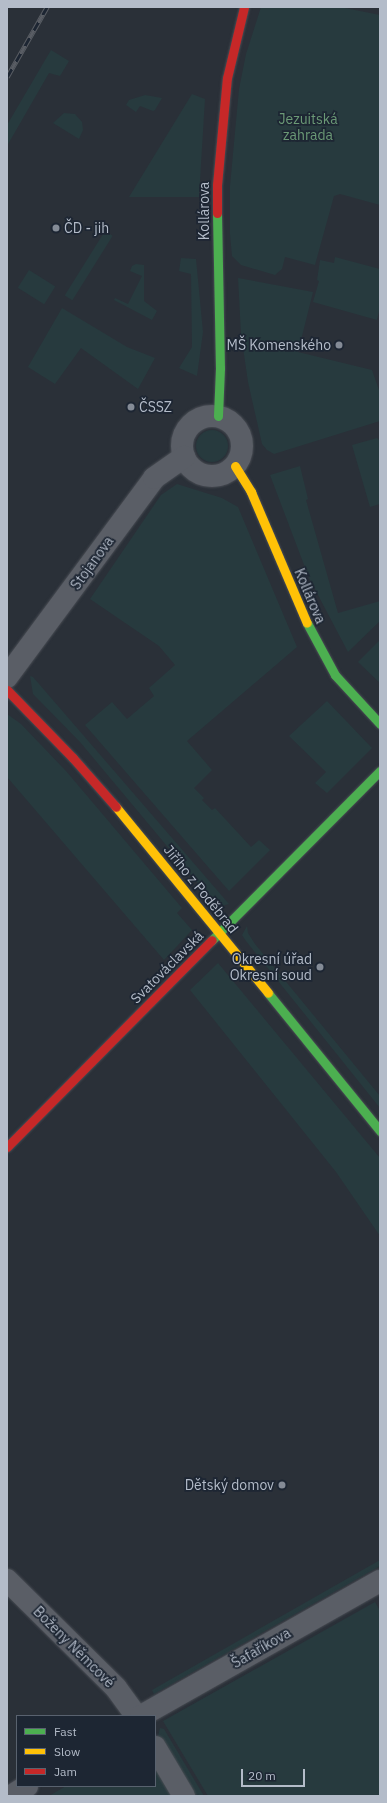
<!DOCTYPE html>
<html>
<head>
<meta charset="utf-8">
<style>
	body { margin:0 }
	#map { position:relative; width:387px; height:1803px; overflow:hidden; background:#2a3038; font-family:"IBM Plex Sans",sans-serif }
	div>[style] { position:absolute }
	.green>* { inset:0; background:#273a3e; transform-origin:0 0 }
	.round { border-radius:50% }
	.roads { filter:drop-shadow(0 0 1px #484c53) drop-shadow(0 0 1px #484c53) }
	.street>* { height:22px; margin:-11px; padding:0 11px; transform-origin:11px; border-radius:11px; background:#5a5e66 }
	.street>.ring { margin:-11px; padding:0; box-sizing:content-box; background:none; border:22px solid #5a5e66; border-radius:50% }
	.fast>* { height:9px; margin:-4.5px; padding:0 4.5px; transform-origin:4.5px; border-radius:4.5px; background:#4caf50 }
	.slow>* { height:9px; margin:-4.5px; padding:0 4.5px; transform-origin:4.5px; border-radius:4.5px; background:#ffc107 }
	.jam>* { height:9px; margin:-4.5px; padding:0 4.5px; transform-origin:4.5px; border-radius:4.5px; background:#c62828 }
	.rail>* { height:4.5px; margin-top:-2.25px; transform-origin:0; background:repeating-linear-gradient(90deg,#1d2633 0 9px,#595d64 0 18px); box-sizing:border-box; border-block:1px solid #595d64 }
	.dots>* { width:11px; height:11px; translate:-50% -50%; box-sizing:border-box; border:2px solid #1d2633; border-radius:50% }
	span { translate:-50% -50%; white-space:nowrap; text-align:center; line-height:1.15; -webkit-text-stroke:3.5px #1d2633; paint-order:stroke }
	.park-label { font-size:14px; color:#6b9a76 }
	.street-label { font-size:14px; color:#b4bcc9 }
	.poi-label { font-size:14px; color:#b4bcc9 }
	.left { translate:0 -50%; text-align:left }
	.right { translate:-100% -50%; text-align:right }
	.frame { position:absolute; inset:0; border:8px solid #b4bcc9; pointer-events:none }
	.legend { position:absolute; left:16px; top:1715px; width:140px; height:72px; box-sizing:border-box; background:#1d2633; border:1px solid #59626f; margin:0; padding:5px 7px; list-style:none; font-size:12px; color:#b4bcc9 }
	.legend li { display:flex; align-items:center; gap:8px; height:20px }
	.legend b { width:20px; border:1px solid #59626f }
	.scale { position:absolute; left:241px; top:1769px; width:64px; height:18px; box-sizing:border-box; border:2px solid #b4bcc9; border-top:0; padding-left:5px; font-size:12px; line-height:14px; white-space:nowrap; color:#b4bcc9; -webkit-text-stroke:3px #1d2633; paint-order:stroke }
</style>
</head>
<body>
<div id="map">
	<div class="green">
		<i style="clip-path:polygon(261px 7px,340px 7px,380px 15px,380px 205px,340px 194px,334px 196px,315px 265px,285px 257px,282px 269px,275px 275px,241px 265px,232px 256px,230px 234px,230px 186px,239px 89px,246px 54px)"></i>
		<i style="clip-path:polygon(51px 50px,69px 61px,60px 76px,49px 73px,7px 146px,7px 125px)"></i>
		<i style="clip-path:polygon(192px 94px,205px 99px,199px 197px,129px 197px)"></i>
		<i style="clip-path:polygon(145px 95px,162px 98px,155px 110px,153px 111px,140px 106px,136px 112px,126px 105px,129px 100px)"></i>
		<i style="clip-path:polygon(64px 113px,75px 114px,82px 122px,83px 130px,79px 139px,53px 123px)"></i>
		<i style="left:105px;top:231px;width:9px;height:76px;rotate:32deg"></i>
		<i style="clip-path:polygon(335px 257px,380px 269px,380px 307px,377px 320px,313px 302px,319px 281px,317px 280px,320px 260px,334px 263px)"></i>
		<i style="clip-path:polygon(181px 258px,196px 259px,203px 332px,197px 376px,179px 368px,192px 347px,191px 274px,179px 271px)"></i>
		<i style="clip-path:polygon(136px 264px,144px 265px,144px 301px,157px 311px,152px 320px,114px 300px,115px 298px,128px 304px,142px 276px,130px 271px,132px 266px)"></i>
		<i style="left:29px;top:270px;width:31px;height:21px;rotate:32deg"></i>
		<i style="clip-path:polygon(238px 278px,313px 292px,298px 352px,372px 370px,380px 393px,380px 421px,274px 454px,267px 450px,262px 444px,248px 382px,241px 334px)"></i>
		<i style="clip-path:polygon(62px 308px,127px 347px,155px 358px,138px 389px,81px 348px,55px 384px,28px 367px)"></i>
		<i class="round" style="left:196px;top:430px;width:32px;height:32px"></i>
		<i style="clip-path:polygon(377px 438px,380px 441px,380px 504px,370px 507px,352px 445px)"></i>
		<i style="clip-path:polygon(300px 466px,308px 499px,306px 500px,338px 613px,380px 601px,380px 621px,348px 652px,309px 578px,270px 475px)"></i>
		<i style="clip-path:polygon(177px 484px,222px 498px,238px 507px,297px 647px,187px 741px,212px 770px,194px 788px,204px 798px,202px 800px,212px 810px,215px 808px,251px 847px,259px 840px,270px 850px,229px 891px,85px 725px,112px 702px,127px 719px,154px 696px,149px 688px,175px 665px,159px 646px,90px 599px,161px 495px)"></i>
		<i style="clip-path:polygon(380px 640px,380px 683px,358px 662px)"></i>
		<i style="clip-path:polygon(30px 676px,33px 677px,229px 904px,222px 906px,216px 904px,202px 888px,80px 742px,33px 694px)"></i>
		<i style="clip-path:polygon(327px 701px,372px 748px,327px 793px,315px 783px,326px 772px,289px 736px)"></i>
		<i style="clip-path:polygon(7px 714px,21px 724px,66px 771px,182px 908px,177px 913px,192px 930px,164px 960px,7px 777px)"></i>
		<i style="clip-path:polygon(247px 926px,248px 933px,255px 944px,380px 1096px,380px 1108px,246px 941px,242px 935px)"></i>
		<i style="clip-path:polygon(218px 963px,380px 1158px,380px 1236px,336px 1172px,190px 990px)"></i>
		<i style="clip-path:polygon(380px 1560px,380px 1566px,154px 1694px,152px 1690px)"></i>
		<i style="clip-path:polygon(375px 1602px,380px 1611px,380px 1796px,208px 1796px,163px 1721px)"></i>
		<i style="clip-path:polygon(160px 1728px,164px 1729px,204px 1796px,193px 1794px,158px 1736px)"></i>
		<i style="clip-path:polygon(155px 1765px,174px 1796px,49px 1796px,66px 1786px,155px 1786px)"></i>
	</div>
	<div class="roads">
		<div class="street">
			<i class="ring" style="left:182px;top:416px;width:38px;height:38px"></i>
			<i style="left:7px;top:677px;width:247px;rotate:-53.5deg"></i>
			<i style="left:154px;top:478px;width:37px;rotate:-35deg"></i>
			<i style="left:7px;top:1580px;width:153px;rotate:44.7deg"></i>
			<i style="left:116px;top:1688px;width:34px;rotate:54deg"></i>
			<i style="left:141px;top:1716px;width:274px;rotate:-29.5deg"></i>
			<i style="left:155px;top:1747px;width:57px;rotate:59.4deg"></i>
			<i style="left:11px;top:1796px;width:19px;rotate:-32deg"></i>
		</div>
		<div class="fast">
			<i style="left:217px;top:213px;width:155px;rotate:88.9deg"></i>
			<i style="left:220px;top:368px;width:48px;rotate:92.4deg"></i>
			<i style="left:307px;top:623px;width:59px;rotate:61.7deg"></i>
			<i style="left:335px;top:675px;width:67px;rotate:47.4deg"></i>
			<i style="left:212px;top:940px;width:238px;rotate:-45.2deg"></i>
			<i style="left:268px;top:993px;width:178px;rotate:50.9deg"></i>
		</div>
		<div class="slow">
			<i style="left:235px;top:466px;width:31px;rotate:58deg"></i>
			<i style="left:251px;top:492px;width:142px;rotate:66.9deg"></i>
			<i style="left:116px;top:807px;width:240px;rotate:50.7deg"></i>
		</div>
		<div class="jam">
			<i style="left:217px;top:213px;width:28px;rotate:-90deg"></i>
			<i style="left:217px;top:185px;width:107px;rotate:-84.7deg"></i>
			<i style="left:227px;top:78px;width:73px;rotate:-76.5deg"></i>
			<i style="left:7px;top:690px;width:95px;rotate:45.9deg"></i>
			<i style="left:73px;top:758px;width:65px;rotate:48.7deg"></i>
			<i style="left:7px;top:1147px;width:291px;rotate:-45.3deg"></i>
		</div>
	</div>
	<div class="rail">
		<i style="left:7px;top:77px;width:81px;rotate:-60.3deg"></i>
	</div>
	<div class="dots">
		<i style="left:56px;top:228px;background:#848b96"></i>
		<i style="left:339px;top:345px;background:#848b96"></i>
		<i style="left:131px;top:407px;background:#848b96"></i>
		<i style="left:320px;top:967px;background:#848b96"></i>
		<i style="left:282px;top:1485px;background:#848b96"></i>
	</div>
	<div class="park-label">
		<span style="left:308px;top:127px">Jezuitská<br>zahrada</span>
	</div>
	<div class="street-label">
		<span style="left:204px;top:211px;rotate:-90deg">Kollárova</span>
		<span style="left:92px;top:563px;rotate:-54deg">Stojanova</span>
		<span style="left:310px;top:596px;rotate:67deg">Kollárova</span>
		<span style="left:201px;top:889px;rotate:51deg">Jiřího z Poděbrad</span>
		<span style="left:167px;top:967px;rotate:-45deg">Svatováclavská</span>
		<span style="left:74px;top:1647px;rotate:45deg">Boženy Němcové</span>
		<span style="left:261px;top:1648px;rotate:-30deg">Šafaříkova</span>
	</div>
	<div class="poi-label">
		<span class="left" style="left:64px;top:228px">ČD - jih</span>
		<span class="right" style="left:331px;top:345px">MŠ Komenského</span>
		<span class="left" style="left:139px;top:407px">ČSSZ</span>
		<span class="right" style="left:312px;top:967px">Okresní úřad<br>Okresní soud</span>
		<span class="right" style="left:274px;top:1485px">Dětský domov</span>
	</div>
	<div class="frame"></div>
	<ul class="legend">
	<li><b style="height:5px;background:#4caf50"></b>Fast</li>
	<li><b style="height:5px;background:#ffc107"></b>Slow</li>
	<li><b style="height:5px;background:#c62828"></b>Jam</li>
	</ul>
	<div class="scale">20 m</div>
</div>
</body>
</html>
